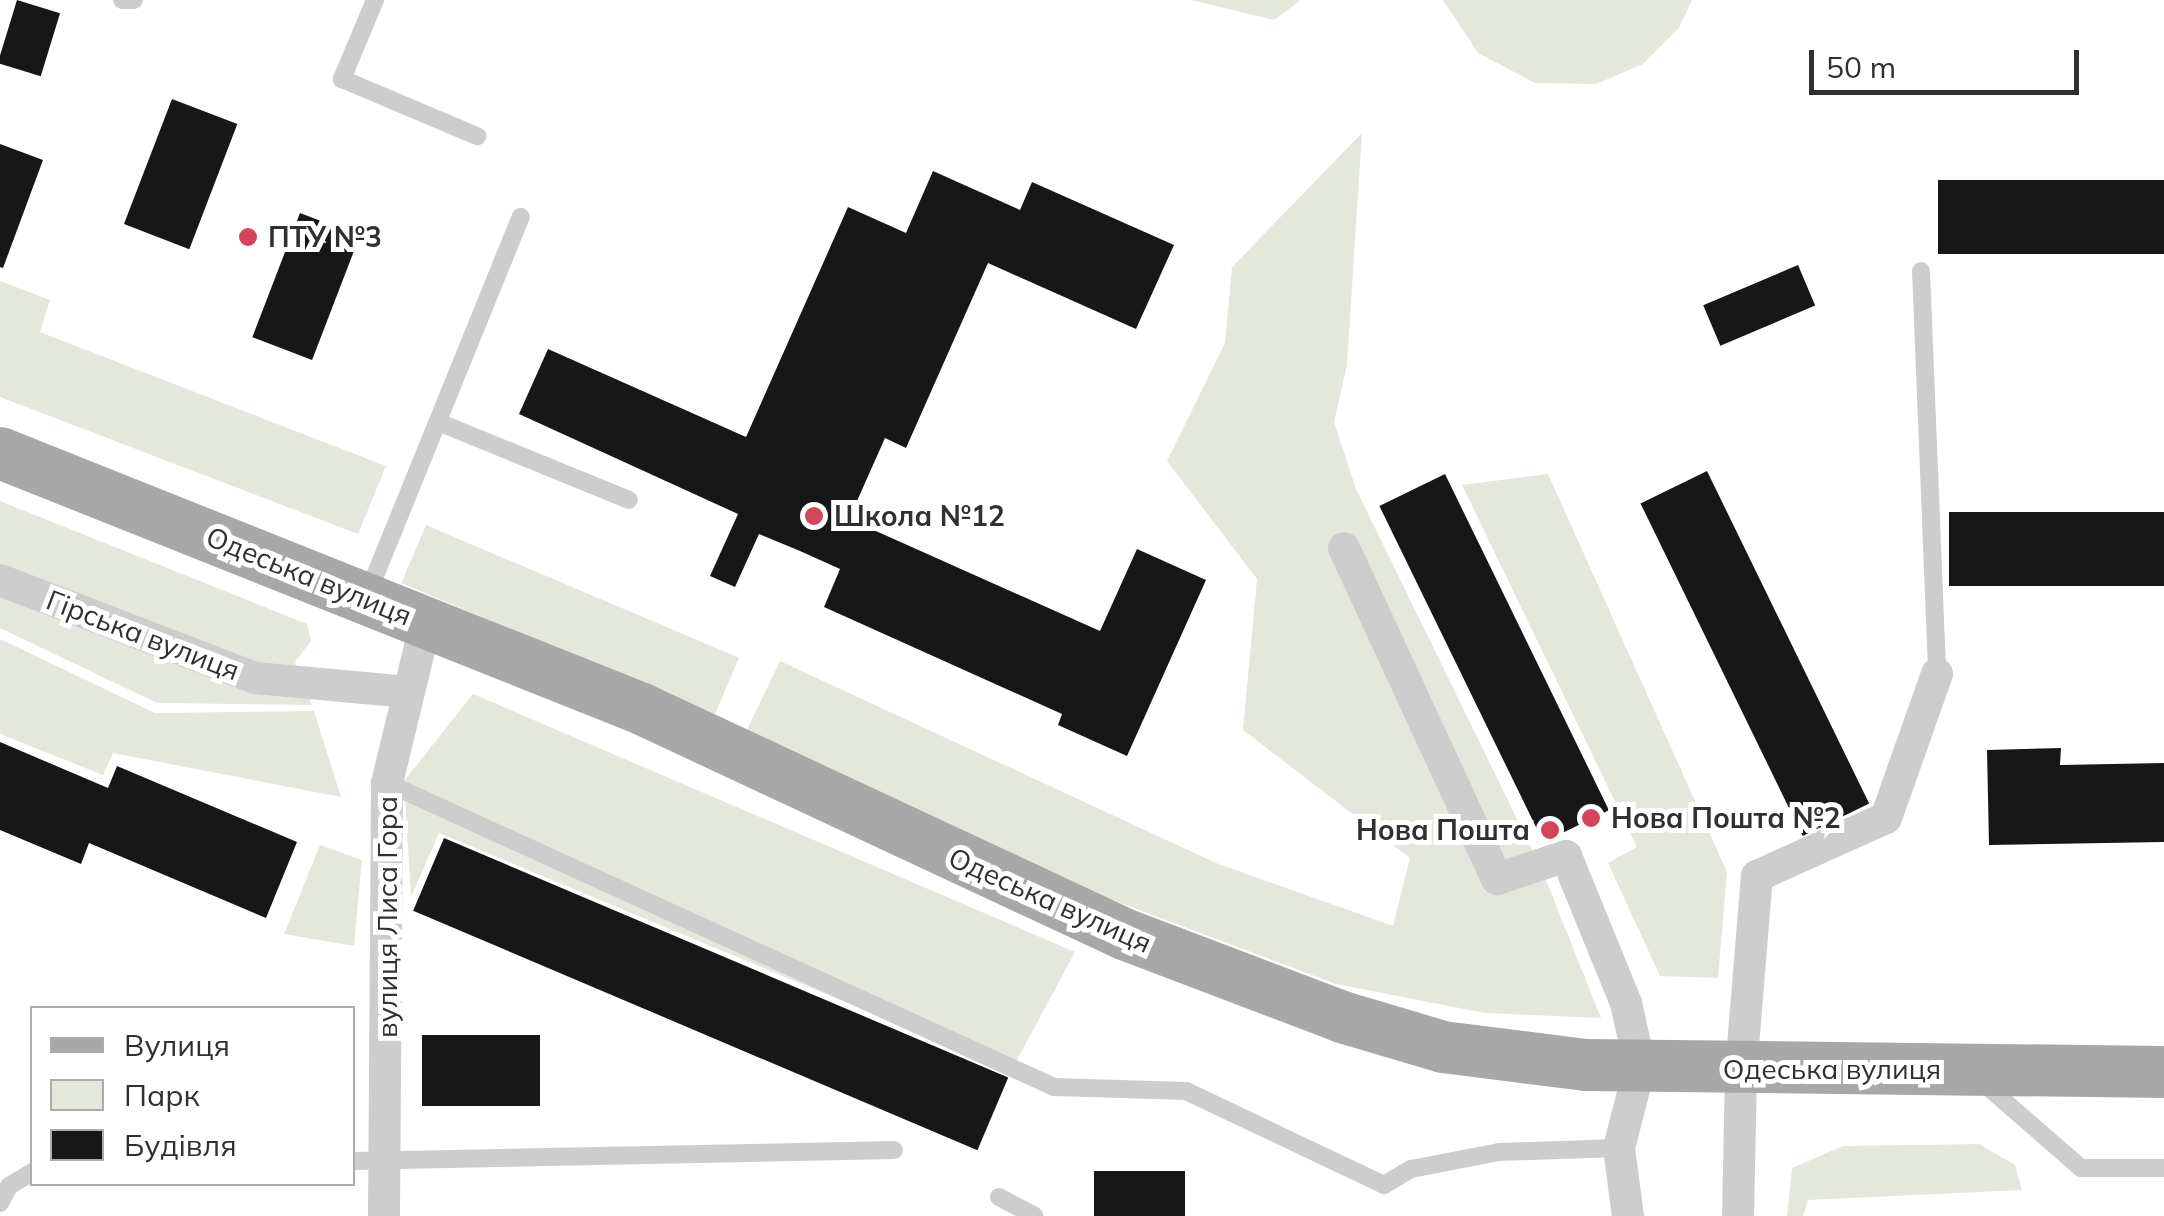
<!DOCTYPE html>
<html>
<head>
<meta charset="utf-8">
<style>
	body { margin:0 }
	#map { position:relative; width:2164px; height:1216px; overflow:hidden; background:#fff; font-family:Mulish,sans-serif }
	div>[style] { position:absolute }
	.green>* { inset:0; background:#e4e8dc; transform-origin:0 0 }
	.building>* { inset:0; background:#171717; transform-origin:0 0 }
	.lane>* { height:18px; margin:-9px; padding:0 9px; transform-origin:9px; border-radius:9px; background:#cdcdcd }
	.street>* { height:32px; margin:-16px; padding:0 16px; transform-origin:16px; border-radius:16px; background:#cdcdcd }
	.primary>* { height:52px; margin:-26px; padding:0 26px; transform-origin:26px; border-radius:26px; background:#a8a8a8 }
	.dots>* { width:28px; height:28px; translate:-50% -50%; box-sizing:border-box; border:5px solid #fff; border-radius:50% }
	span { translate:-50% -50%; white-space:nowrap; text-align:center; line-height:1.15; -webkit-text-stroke:10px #fff; paint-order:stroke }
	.poi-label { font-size:28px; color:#303030; font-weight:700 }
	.left { translate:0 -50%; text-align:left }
	.right { translate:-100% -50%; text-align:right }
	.street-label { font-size:28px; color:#303030 }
	.legend { position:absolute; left:30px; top:1006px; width:325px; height:180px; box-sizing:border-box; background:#fff; border:2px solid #acacac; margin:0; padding:12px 18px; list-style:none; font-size:30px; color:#303030 }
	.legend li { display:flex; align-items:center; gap:20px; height:50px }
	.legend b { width:50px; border:2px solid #acacac }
	.scale { position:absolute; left:1809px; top:50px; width:270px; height:45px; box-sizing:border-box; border:5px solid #303030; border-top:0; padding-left:12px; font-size:30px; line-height:35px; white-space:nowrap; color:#303030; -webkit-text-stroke:8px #fff; paint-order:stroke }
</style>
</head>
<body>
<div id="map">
	<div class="green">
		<i style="clip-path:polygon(1191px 0,1301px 0,1274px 20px)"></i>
		<i style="clip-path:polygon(1443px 0,1692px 0,1679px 28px,1643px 64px,1596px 84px,1535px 83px,1478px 53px)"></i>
		<i style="clip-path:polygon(1362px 133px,1347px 365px,1334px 422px,1356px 489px,1542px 870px,1601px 1018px,1485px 1013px,1336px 984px,1073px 885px,744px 736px,780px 661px,1216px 863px,1393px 926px,1410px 858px,1243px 730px,1257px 579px,1167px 461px,1225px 343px,1232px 267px)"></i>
		<i style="clip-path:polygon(0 281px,50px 300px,40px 332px,386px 466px,358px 534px,0 397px)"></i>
		<i style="clip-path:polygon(1548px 474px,1727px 872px,1718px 978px,1660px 976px,1608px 863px,1637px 847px,1462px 485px)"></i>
		<i style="clip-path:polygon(0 501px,307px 624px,311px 641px,295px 662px,312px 705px,157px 703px,0 628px)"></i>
		<i style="left:426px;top:525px;width:340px;height:63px;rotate:23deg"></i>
		<i style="clip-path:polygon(0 639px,155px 713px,314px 711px,341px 797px,113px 753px,103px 775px,0 734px)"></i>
		<i style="clip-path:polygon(473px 694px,1075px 952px,1011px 1071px,439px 833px,411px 897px,404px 781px)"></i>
		<i style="clip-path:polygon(320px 845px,362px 860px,354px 946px,284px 934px)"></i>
		<i style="clip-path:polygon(1979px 1144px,2015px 1165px,2022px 1190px,1808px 1200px,1803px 1216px,1787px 1216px,1792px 1168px,1843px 1146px)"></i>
	</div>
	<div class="building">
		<i style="left:17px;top:0;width:45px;height:66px;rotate:17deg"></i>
		<i style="left:172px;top:99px;width:70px;height:134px;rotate:21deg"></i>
		<i style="clip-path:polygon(0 144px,43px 160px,3px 268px,0 267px)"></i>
		<i style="clip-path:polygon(933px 171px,1020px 210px,1032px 182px,1174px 245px,1136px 329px,988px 263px,906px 448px,885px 438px,849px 519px,1100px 631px,1137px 549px,1206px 580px,1127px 756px,1058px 725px,1062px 714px,824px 607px,840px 569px,800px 551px,759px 534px,735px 587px,710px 576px,738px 514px,519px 414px,548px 349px,746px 437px,848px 207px,906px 233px)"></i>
		<i style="left:2164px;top:180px;width:74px;height:226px;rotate:90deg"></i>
		<i style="left:300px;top:213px;width:64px;height:133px;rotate:21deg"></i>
		<i style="left:1798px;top:265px;width:44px;height:103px;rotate:67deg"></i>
		<i style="left:1707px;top:471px;width:370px;height:74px;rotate:64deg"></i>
		<i style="left:1445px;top:474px;width:374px;height:73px;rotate:64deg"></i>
		<i style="left:2164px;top:512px;width:74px;height:215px;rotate:90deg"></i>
		<i style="clip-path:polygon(0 742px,108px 788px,117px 766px,297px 842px,266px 918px,89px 843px,81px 864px,0 830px)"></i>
		<i style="clip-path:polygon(2061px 748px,2060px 765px,2164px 763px,2164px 842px,1989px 845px,1987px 750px)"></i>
		<i style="left:444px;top:838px;width:613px;height:79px;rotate:23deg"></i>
		<i style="left:422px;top:1035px;width:118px;height:71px"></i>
		<i style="left:1185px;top:1171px;width:45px;height:91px;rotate:90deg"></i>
	</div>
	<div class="lane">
		<i style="left:122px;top:0;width:12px"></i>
		<i style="left:375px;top:0;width:86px;rotate:112.7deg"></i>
		<i style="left:342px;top:79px;width:147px;rotate:22.9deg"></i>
		<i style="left:1921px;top:271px;width:403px;rotate:87.7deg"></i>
		<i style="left:438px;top:422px;width:206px;rotate:22.2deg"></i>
		<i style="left:368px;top:593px;width:406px;rotate:-67.9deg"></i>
		<i style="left:387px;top:783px;width:733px;rotate:24.5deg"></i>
		<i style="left:1054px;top:1087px;width:132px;rotate:1.7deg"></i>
		<i style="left:1186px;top:1091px;width:219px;rotate:25.4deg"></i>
		<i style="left:1384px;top:1185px;width:31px;rotate:-31deg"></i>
		<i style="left:1411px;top:1169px;width:90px;rotate:-10.9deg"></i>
		<i style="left:1499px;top:1152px;width:120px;rotate:-1.9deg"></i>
		<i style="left:1980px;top:1080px;width:134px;rotate:41.1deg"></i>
		<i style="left:2081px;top:1168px;width:83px"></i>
		<i style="left:352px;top:1161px;width:542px;rotate:-1.16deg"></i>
		<i style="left:999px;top:1197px;width:40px;rotate:28deg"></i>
		<i style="left:0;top:1203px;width:19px;rotate:-62deg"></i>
		<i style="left:9px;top:1186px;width:27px;rotate:-31deg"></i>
	</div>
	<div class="street">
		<i style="left:1344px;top:548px;width:365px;rotate:65.2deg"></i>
		<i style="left:1497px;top:879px;width:73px;rotate:-18.4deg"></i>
		<i style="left:1566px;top:856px;width:159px;rotate:67.8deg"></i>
		<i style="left:1626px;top:1003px;width:65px;rotate:77.5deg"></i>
		<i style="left:1640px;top:1066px;width:85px;rotate:104.4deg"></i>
		<i style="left:1619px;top:1148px;width:69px;rotate:82.5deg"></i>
		<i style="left:0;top:580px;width:273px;rotate:21deg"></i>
		<i style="left:255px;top:678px;width:154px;rotate:5.2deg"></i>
		<i style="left:384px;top:1216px;width:433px;rotate:-89.6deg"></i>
		<i style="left:387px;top:783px;width:166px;rotate:-76.4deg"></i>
		<i style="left:1738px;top:1216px;width:146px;rotate:-88.8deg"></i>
		<i style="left:1741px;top:1070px;width:195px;rotate:-85.3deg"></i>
		<i style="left:1757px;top:876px;width:141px;rotate:-24.2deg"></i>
		<i style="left:1886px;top:818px;width:153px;rotate:-70.5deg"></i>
	</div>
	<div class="primary">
		<i style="left:0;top:453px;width:691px;rotate:21.74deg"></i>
		<i style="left:642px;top:709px;width:532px;rotate:25.02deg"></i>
		<i style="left:1124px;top:934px;width:233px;rotate:20.8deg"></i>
		<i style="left:1342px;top:1017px;width:105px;rotate:16.5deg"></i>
		<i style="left:1443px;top:1047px;width:144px;rotate:7.2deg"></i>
		<i style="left:1586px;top:1065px;width:578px;rotate:0.69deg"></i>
	</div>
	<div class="dots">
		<i style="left:248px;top:237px;background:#d44559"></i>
		<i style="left:814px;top:516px;background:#d44559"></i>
		<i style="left:1591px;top:818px;background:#d44559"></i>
		<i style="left:1550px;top:830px;background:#d44559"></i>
	</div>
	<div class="poi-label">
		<span class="left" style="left:268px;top:237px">ПТУ №3</span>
		<span class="left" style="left:834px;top:516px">Школа №12</span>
		<span class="left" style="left:1611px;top:818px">Нова Пошта №2</span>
		<span class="right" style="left:1530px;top:830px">Нова Пошта</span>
	</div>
	<div class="street-label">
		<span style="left:309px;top:576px;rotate:22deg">Одеська вулиця</span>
		<span style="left:143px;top:635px;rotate:21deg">Гірська вулиця</span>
		<span style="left:1050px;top:900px;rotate:24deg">Одеська вулиця</span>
		<span style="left:387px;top:917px;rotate:-90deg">вулиця Лиса Гора</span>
		<span style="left:1832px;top:1069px">Одеська вулиця</span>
	</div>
	<ul class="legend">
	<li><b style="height:12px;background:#a8a8a8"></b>Вулиця</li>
	<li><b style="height:28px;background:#e4e8dc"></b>Парк</li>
	<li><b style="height:28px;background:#171717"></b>Будівля</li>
	</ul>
	<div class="scale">50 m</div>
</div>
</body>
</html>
